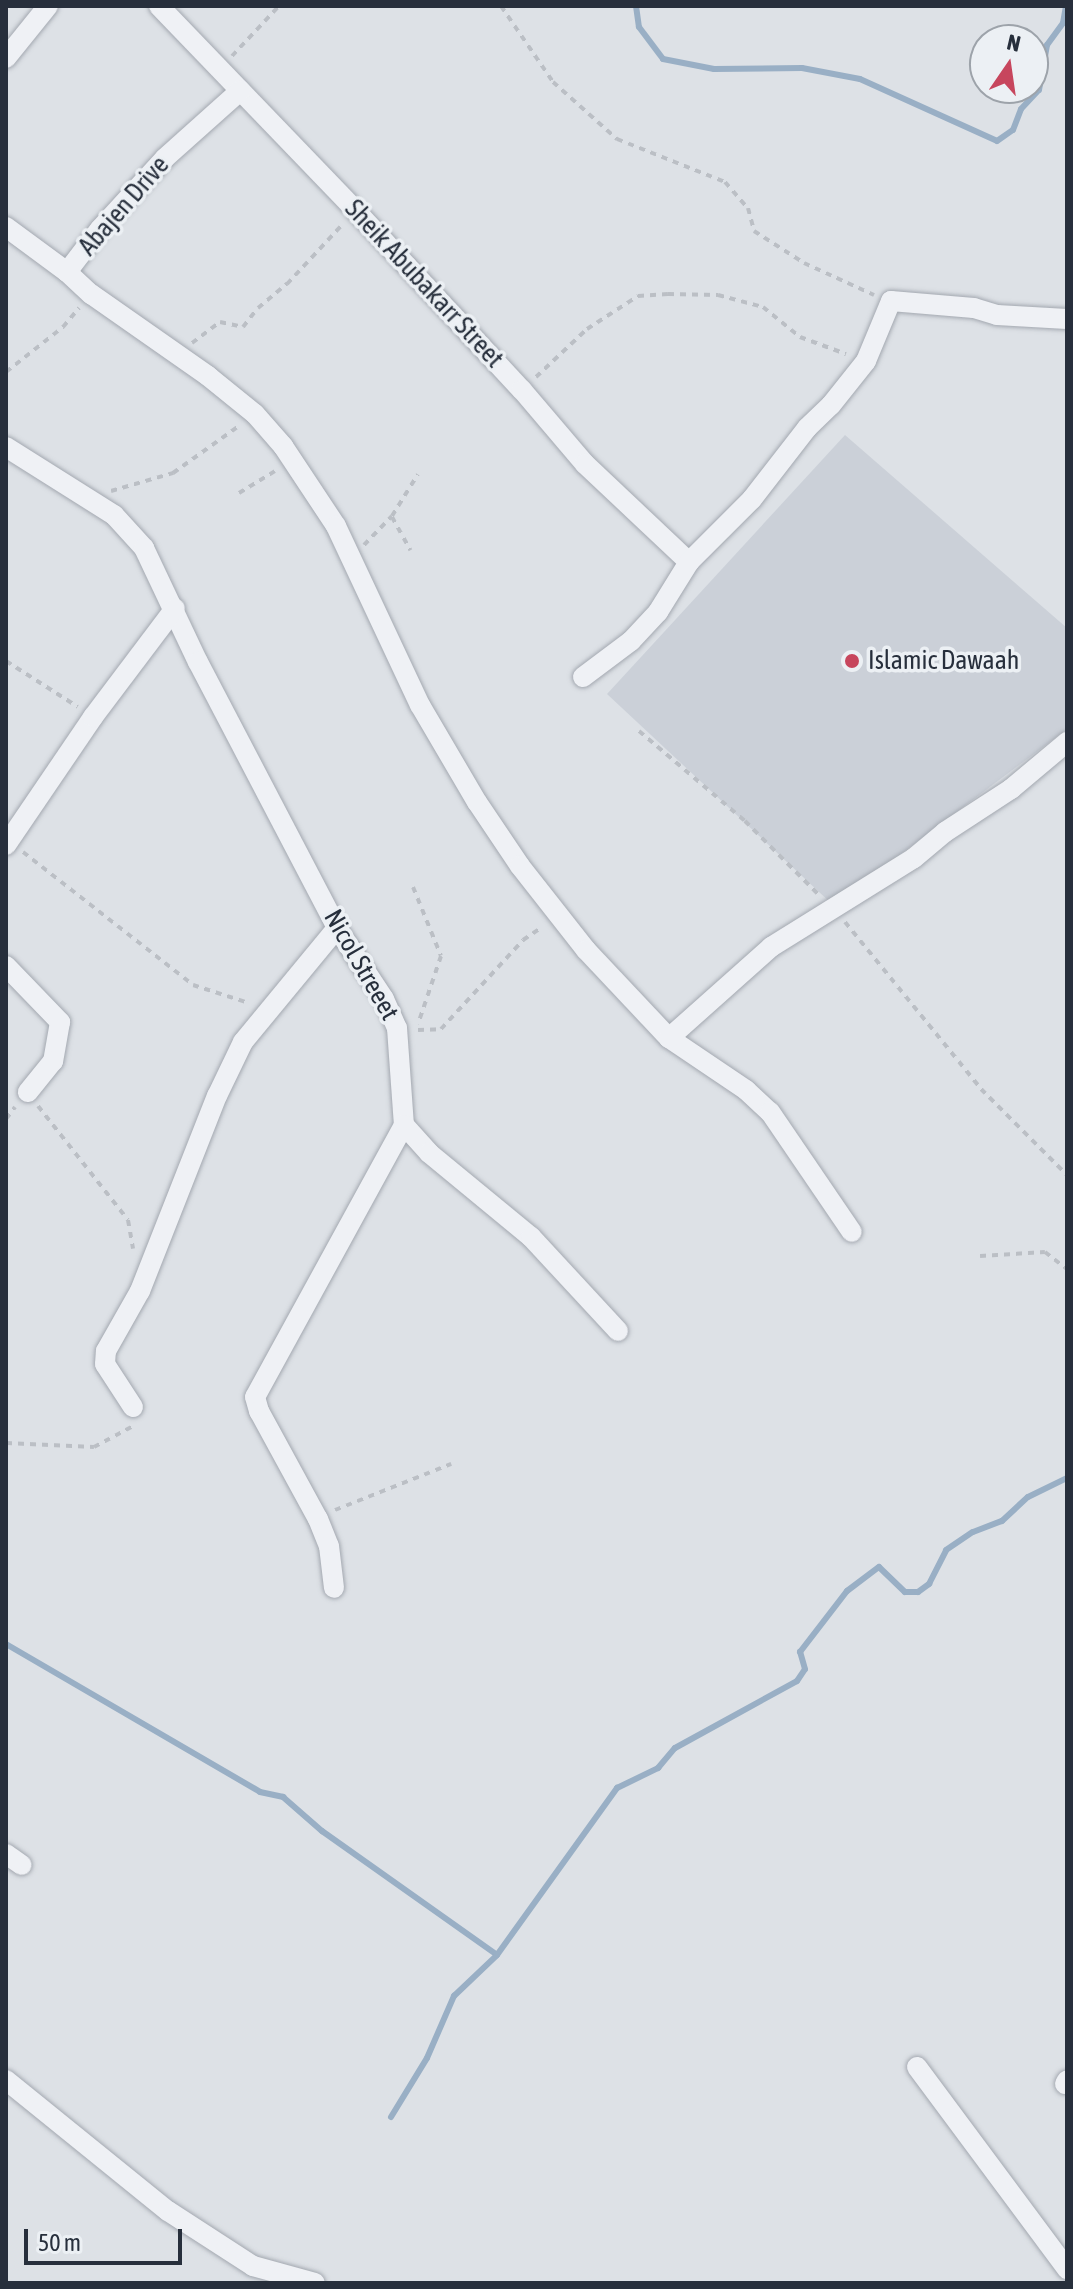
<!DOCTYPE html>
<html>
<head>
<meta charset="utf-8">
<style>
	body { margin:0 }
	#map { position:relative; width:1073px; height:2289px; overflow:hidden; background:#dde1e6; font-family:"Asap Condensed",sans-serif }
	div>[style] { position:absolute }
	.built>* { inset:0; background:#cbd0d8 }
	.stream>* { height:6px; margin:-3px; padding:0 3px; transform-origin:3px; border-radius:3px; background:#99afc5 }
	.path>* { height:4px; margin-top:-2px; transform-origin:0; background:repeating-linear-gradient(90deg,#bbbfc5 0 6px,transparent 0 12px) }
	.roads { filter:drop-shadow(0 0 2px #a3a8b0) drop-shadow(0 0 2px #a3a8b0) }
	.street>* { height:20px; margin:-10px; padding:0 10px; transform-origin:10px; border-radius:10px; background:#eff1f5 }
	.dots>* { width:22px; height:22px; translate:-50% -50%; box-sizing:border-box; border:4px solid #ecf0f4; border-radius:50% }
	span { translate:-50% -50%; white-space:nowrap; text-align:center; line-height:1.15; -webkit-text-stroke:7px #ecf0f4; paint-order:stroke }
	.street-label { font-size:26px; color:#272f3c }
	.poi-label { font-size:26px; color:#272f3c }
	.left { translate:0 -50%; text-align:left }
	.frame { position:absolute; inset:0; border:8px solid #272f3c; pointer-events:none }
	.north { position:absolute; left:969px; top:24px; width:80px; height:80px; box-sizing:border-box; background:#ecf0f4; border:2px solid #9da3aa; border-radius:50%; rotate:13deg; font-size:22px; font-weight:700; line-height:32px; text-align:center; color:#272f3c }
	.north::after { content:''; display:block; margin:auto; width:28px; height:36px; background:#c7465d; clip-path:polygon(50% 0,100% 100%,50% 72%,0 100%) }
	.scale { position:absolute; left:24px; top:2229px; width:158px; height:36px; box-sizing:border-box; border:4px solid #272f3c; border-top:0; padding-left:10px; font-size:24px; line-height:28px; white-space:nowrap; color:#272f3c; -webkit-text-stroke:6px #ecf0f4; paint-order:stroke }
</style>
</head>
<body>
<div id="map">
	<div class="built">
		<i style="clip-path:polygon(845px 435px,1067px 628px,1067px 729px,833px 905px,607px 694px)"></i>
	</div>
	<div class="stream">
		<i style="left:636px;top:6px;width:21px;rotate:82deg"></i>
		<i style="left:639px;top:27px;width:40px;rotate:53deg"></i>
		<i style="left:663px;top:59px;width:52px;rotate:11.1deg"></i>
		<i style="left:714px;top:69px;width:88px;rotate:-0.7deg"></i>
		<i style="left:802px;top:68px;width:59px;rotate:10.7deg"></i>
		<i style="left:860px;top:79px;width:150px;rotate:24.3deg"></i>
		<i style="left:997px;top:141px;width:19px;rotate:-35deg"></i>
		<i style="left:1013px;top:130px;width:22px;rotate:-69deg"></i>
		<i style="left:1021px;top:109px;width:26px;rotate:-47deg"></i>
		<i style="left:1039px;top:90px;width:46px;rotate:-79.9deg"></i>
		<i style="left:1047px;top:45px;width:27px;rotate:-54deg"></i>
		<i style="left:1063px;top:23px;width:17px;rotate:-80deg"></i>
		<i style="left:6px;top:1644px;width:294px;rotate:30.2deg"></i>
		<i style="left:260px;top:1792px;width:24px;rotate:12deg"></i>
		<i style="left:283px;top:1797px;width:52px;rotate:41.1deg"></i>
		<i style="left:322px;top:1831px;width:214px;rotate:35.3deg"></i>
		<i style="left:391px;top:2117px;width:69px;rotate:-58.6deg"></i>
		<i style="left:427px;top:2058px;width:68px;rotate:-66.5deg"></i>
		<i style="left:454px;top:1996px;width:59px;rotate:-43.6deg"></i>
		<i style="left:497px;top:1955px;width:206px;rotate:-54.3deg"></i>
		<i style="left:617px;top:1788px;width:46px;rotate:-26deg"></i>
		<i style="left:658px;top:1768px;width:26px;rotate:-50deg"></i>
		<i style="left:675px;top:1748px;width:139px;rotate:-28.8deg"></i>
		<i style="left:797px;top:1681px;width:14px;rotate:-56deg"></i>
		<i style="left:805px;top:1669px;width:18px;rotate:-106deg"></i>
		<i style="left:800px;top:1652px;width:77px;rotate:-52.4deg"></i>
		<i style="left:847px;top:1591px;width:40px;rotate:-37deg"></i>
		<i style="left:879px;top:1567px;width:36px;rotate:44deg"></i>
		<i style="left:905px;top:1592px;width:13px"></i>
		<i style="left:918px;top:1592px;width:14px;rotate:-36deg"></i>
		<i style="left:929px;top:1584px;width:38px;rotate:-63deg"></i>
		<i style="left:946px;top:1550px;width:32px;rotate:-34deg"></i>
		<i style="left:973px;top:1532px;width:31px;rotate:-21deg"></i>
		<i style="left:1002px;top:1521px;width:35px;rotate:-43deg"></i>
		<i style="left:1028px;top:1497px;width:43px;rotate:-26deg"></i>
	</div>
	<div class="path">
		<i style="left:501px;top:6px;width:92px;rotate:55.6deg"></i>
		<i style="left:553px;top:82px;width:86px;rotate:41.7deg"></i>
		<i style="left:617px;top:139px;width:116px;rotate:21.7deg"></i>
		<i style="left:725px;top:182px;width:35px;rotate:49deg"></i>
		<i style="left:748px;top:208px;width:24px;rotate:75deg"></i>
		<i style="left:754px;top:231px;width:59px;rotate:32.6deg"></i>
		<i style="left:804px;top:263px;width:77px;rotate:24.6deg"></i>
		<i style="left:232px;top:56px;width:69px;rotate:-46.8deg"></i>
		<i style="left:192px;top:343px;width:35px;rotate:-37deg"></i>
		<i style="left:220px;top:322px;width:24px;rotate:12deg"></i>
		<i style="left:243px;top:327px;width:24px;rotate:-52deg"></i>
		<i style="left:258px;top:308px;width:38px;rotate:-40deg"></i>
		<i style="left:287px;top:284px;width:79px;rotate:-47deg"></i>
		<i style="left:6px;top:372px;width:73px;rotate:-38.3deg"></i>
		<i style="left:63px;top:327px;width:25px;rotate:-50deg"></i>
		<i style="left:536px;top:377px;width:70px;rotate:-43.3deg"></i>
		<i style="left:587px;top:329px;width:61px;rotate:-32.9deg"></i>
		<i style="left:638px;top:296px;width:30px;rotate:-4deg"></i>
		<i style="left:668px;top:294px;width:50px;rotate:1.1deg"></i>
		<i style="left:718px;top:295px;width:47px;rotate:14.9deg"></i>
		<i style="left:763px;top:307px;width:48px;rotate:39deg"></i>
		<i style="left:800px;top:337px;width:49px;rotate:20.3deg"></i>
		<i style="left:111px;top:491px;width:65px;rotate:-16.2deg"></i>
		<i style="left:173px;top:473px;width:82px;rotate:-35.6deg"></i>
		<i style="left:239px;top:493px;width:42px;rotate:-31.4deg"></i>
		<i style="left:392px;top:517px;width:38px;rotate:61deg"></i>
		<i style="left:364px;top:545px;width:40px;rotate:-46deg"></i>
		<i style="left:392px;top:516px;width:49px;rotate:-58.2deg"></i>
		<i style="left:6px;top:661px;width:85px;rotate:32.6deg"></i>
		<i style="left:639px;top:731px;width:139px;rotate:40.3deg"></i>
		<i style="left:745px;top:821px;width:105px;rotate:45deg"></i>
		<i style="left:23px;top:852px;width:216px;rotate:38deg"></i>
		<i style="left:193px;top:985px;width:59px;rotate:17.8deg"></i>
		<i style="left:413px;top:887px;width:74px;rotate:67.9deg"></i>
		<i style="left:441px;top:956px;width:72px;rotate:108.7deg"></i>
		<i style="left:845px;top:922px;width:215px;rotate:50.8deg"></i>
		<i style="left:981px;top:1089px;width:122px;rotate:45deg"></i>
		<i style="left:418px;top:1030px;width:23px;rotate:-2deg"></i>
		<i style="left:441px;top:1029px;width:121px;rotate:-47.3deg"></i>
		<i style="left:523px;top:940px;width:23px;rotate:-34deg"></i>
		<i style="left:38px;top:1106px;width:145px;rotate:51.7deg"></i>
		<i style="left:128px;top:1220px;width:29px;rotate:80deg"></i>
		<i style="left:6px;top:1119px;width:15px;rotate:-53deg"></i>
		<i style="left:980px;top:1256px;width:65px;rotate:-3.5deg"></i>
		<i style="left:1045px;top:1252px;width:28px;rotate:38deg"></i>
		<i style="left:6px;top:1443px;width:88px;rotate:2.6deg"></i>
		<i style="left:94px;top:1447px;width:44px;rotate:-28.3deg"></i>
		<i style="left:335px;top:1510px;width:125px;rotate:-21.6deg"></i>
	</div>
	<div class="roads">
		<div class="street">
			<i style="left:159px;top:6px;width:284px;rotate:46.1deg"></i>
			<i style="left:356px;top:211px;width:244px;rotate:47.2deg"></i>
			<i style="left:522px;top:390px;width:97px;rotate:49.6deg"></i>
			<i style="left:585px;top:464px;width:143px;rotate:43.3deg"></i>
			<i style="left:6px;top:58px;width:67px;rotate:-51.1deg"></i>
			<i style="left:6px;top:227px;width:76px;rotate:36.4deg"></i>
			<i style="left:67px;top:272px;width:54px;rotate:-52.5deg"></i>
			<i style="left:100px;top:229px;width:96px;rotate:-47.5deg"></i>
			<i style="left:165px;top:158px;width:101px;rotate:-41.8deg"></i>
			<i style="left:67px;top:272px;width:33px;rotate:43deg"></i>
			<i style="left:91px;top:294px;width:143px;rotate:35deg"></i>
			<i style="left:208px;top:376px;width:60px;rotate:39deg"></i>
			<i style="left:255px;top:414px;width:43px;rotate:48.8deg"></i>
			<i style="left:283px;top:446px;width:96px;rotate:56.5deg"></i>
			<i style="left:336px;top:526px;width:198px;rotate:64.9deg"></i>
			<i style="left:420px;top:705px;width:113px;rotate:59.6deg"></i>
			<i style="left:477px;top:802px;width:77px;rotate:56.1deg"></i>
			<i style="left:520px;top:866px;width:107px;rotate:51.8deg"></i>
			<i style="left:586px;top:950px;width:121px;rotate:46.7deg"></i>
			<i style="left:669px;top:1038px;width:93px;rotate:34deg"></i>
			<i style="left:746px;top:1090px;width:33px;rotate:43deg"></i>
			<i style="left:770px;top:1112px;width:145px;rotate:55.7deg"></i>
			<i style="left:6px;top:447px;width:128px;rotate:32.2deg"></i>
			<i style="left:114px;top:515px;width:45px;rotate:47.7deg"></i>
			<i style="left:144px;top:548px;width:126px;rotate:64.7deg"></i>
			<i style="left:198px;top:662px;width:300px;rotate:62.4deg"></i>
			<i style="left:337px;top:928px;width:85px;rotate:56.5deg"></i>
			<i style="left:384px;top:999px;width:32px;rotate:66deg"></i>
			<i style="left:397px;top:1028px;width:97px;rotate:85.9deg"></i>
			<i style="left:404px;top:1125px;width:310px;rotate:118.7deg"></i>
			<i style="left:255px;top:1397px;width:15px;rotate:74deg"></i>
			<i style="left:259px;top:1411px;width:123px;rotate:61.4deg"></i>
			<i style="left:318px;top:1519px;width:29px;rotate:68deg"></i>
			<i style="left:329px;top:1546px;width:42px;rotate:83.2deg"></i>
			<i style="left:583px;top:677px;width:60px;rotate:-36.9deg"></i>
			<i style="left:631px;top:641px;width:40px;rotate:-47deg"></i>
			<i style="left:658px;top:612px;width:59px;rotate:-58.2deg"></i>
			<i style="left:689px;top:562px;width:89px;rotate:-45deg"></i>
			<i style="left:752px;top:499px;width:90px;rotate:-52.2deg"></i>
			<i style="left:807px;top:428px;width:33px;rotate:-44deg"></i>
			<i style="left:831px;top:405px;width:56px;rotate:-51.5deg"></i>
			<i style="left:866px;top:361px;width:65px;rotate:-67.4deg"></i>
			<i style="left:891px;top:301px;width:83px;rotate:4.8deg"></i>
			<i style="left:974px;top:308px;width:24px;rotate:17deg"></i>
			<i style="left:997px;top:315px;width:70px;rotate:3.3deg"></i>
			<i style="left:6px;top:845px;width:155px;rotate:-55.8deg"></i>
			<i style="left:93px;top:717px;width:136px;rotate:-53deg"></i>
			<i style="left:6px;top:966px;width:78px;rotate:46deg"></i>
			<i style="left:60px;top:1022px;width:40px;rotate:100deg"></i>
			<i style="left:53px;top:1061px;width:40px;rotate:129deg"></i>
			<i style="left:669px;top:1038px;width:137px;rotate:-41.7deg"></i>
			<i style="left:771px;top:947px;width:168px;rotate:-31.9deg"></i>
			<i style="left:914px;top:858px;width:40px;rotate:-40deg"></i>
			<i style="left:945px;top:832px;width:79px;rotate:-33.1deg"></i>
			<i style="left:1011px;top:789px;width:73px;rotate:-40deg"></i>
			<i style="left:404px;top:1125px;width:38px;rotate:48deg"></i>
			<i style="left:429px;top:1153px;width:132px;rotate:39.5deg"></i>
			<i style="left:531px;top:1237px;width:128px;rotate:47.2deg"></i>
			<i style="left:133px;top:1407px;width:51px;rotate:-123.1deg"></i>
			<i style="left:105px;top:1364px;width:13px;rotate:-86deg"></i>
			<i style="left:106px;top:1351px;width:69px;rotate:-60.5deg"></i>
			<i style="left:140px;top:1291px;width:210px;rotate:-68.5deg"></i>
			<i style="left:217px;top:1096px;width:60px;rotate:-64.3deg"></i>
			<i style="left:243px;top:1042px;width:148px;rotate:-50.5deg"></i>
			<i style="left:6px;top:1854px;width:19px;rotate:35deg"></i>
			<i style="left:917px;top:2067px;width:252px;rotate:53.4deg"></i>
			<i style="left:6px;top:2080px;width:208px;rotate:39deg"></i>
			<i style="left:168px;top:2211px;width:101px;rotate:32.9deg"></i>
			<i style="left:253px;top:2266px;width:64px;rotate:15.3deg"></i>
			<i style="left:1065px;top:2084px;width:4px;rotate:-63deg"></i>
		</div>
	</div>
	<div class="dots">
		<i style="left:852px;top:661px;background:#c7465d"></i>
	</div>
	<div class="street-label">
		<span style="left:124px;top:206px;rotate:-49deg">Abajen Drive</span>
		<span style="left:424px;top:284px;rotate:47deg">Sheik Abubakarr Street</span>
		<span style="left:361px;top:965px;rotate:60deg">Nicol Streeet</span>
	</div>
	<div class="poi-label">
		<span class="left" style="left:868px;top:661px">Islamic Dawaah</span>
	</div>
	<div class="frame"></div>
	<div class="north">N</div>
	<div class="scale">50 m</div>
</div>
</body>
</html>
